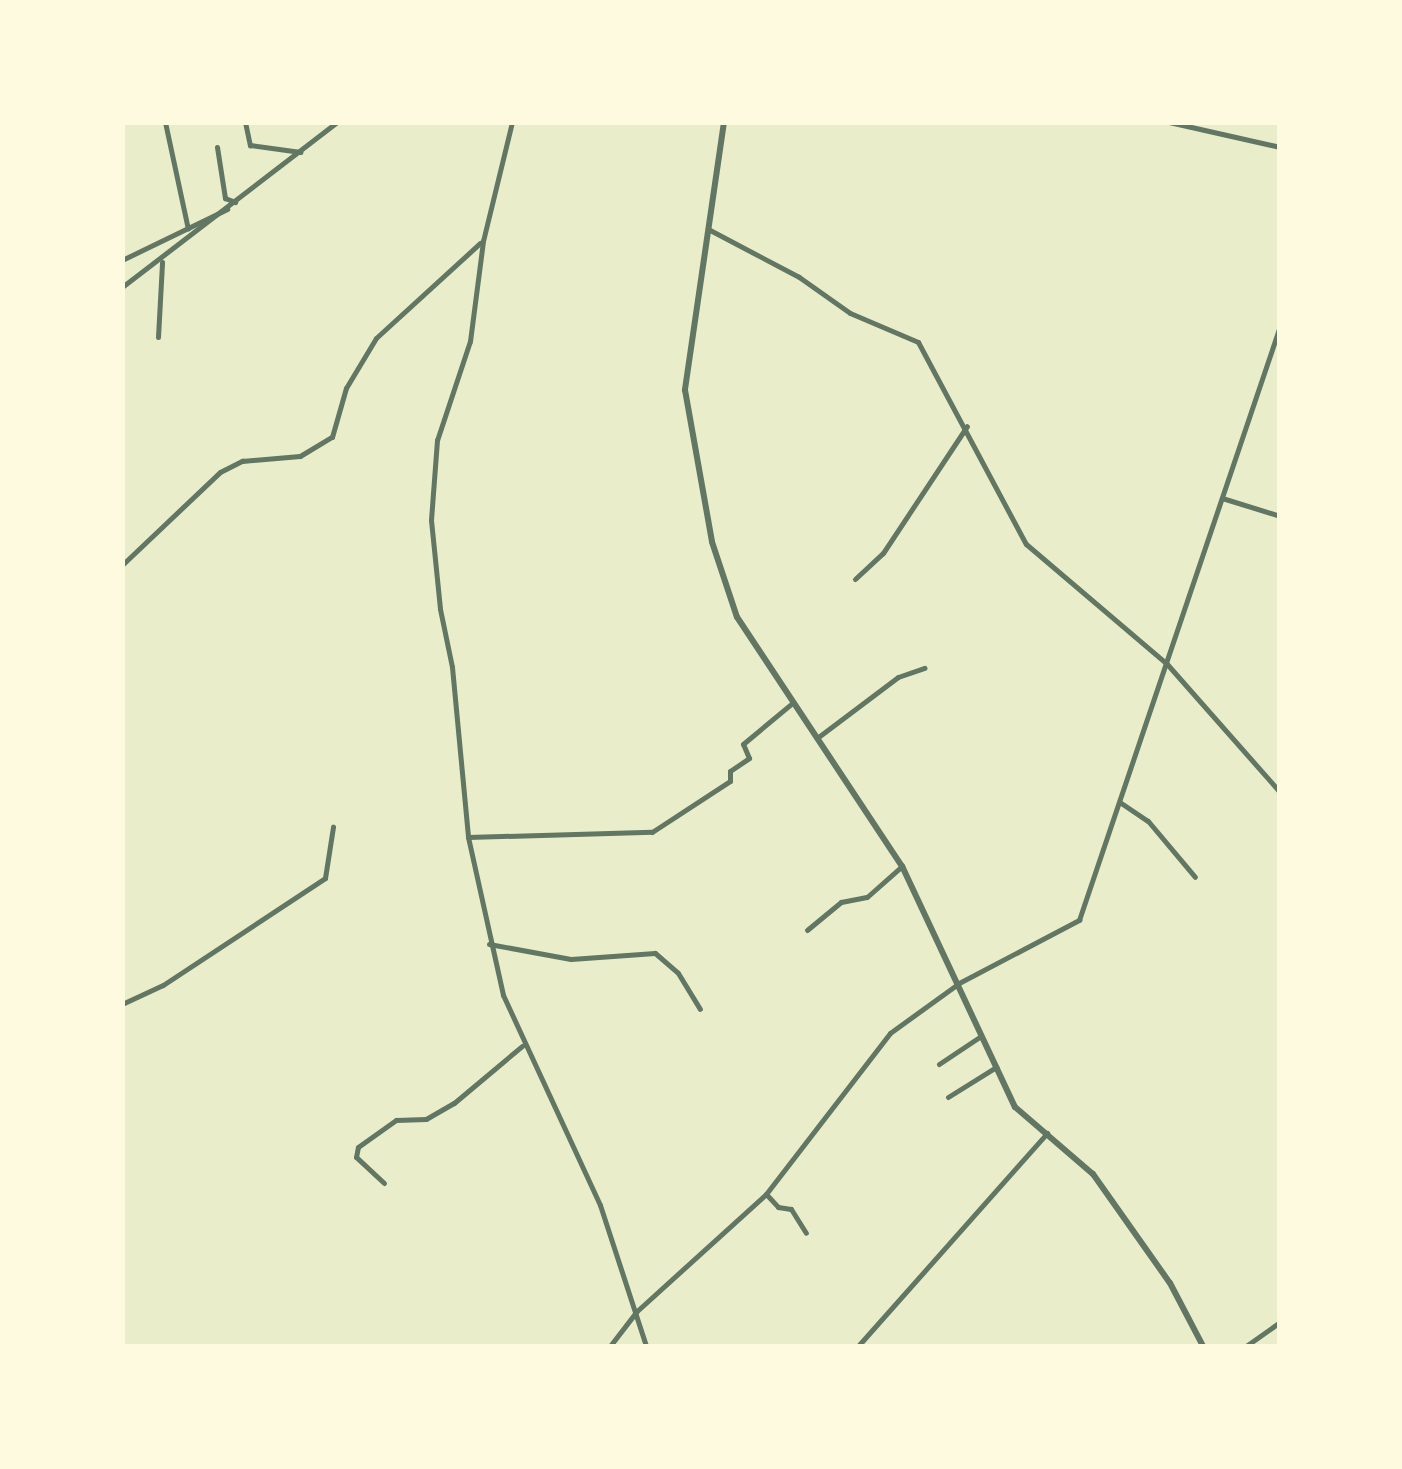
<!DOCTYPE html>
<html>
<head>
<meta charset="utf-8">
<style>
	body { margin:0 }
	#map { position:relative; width:1402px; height:1469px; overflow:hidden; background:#e9edc9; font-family:Merriweather,serif }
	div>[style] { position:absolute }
	.minor>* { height:5px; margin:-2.5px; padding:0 2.5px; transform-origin:2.5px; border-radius:2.5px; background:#617663 }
	.tertiary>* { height:6px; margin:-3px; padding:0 3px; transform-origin:3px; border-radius:3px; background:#617663 }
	span { translate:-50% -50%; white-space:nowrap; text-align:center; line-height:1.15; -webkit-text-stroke:10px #fefae0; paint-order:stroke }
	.frame { position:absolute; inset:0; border:125px solid #fefae0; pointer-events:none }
</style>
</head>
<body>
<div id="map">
	<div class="minor">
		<i style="left:165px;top:122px;width:109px;rotate:77.9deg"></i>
		<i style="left:245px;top:122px;width:24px;rotate:78deg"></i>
		<i style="left:250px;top:145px;width:51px;rotate:7.8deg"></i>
		<i style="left:512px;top:122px;width:122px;rotate:103.7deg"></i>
		<i style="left:483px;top:241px;width:101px;rotate:97.4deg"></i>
		<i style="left:470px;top:341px;width:104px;rotate:108.4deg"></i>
		<i style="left:437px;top:440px;width:80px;rotate:94.3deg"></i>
		<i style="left:431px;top:520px;width:89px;rotate:84.2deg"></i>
		<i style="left:440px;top:609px;width:59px;rotate:78.3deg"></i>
		<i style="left:452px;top:667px;width:171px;rotate:84.6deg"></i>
		<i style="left:468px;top:837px;width:162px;rotate:77.5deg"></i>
		<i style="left:503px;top:995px;width:231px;rotate:65.2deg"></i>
		<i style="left:600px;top:1205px;width:148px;rotate:71.9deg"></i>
		<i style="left:1169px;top:122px;width:114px;rotate:12.7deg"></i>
		<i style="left:217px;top:147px;width:52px;rotate:81.1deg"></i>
		<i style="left:225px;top:198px;width:11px;rotate:22deg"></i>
		<i style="left:708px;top:229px;width:103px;rotate:27.8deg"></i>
		<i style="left:799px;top:277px;width:62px;rotate:35.2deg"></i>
		<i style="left:850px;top:313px;width:74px;rotate:23.1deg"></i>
		<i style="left:918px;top:342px;width:229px;rotate:61.9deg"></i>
		<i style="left:1026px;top:544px;width:185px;rotate:40.4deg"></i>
		<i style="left:1167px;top:664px;width:171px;rotate:48.6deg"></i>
		<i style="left:122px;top:260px;width:117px;rotate:-25.9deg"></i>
		<i style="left:122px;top:287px;width:271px;rotate:-37.5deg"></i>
		<i style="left:158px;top:337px;width:75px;rotate:-86.9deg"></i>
		<i style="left:1222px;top:498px;width:61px;rotate:17.2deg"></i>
		<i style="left:122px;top:565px;width:135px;rotate:-43.5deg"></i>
		<i style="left:220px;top:472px;width:25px;rotate:-27deg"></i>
		<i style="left:242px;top:461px;width:58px;rotate:-4.9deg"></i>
		<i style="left:300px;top:456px;width:37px;rotate:-31deg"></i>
		<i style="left:332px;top:437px;width:51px;rotate:-74.1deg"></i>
		<i style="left:346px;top:388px;width:58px;rotate:-59deg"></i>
		<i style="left:376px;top:338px;width:141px;rotate:-42.4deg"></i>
		<i style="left:855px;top:579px;width:38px;rotate:-43deg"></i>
		<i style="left:883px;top:553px;width:152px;rotate:-56.5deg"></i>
		<i style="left:817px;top:738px;width:101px;rotate:-37deg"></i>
		<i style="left:898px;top:677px;width:28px;rotate:-19deg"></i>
		<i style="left:1121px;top:803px;width:32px;rotate:34deg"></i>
		<i style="left:1148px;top:821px;width:73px;rotate:50deg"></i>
		<i style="left:468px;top:837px;width:184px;rotate:-1.6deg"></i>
		<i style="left:652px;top:832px;width:93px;rotate:-33.2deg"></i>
		<i style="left:730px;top:781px;width:10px;rotate:-90deg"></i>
		<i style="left:730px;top:771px;width:23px;rotate:-34deg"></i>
		<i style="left:749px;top:758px;width:15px;rotate:-113deg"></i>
		<i style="left:743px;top:744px;width:62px;rotate:-39.8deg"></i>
		<i style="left:807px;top:930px;width:44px;rotate:-39.5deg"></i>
		<i style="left:841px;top:902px;width:26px;rotate:-11deg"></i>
		<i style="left:867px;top:897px;width:47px;rotate:-41.5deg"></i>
		<i style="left:489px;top:944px;width:83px;rotate:10.4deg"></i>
		<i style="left:571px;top:959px;width:84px;rotate:-4.1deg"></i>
		<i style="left:655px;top:953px;width:30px;rotate:41deg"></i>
		<i style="left:678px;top:973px;width:42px;rotate:58.6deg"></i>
		<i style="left:122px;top:1004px;width:45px;rotate:-24.9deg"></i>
		<i style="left:163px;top:985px;width:194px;rotate:-33.4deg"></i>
		<i style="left:325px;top:878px;width:52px;rotate:-81.1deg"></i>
		<i style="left:939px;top:1064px;width:50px;rotate:-33.7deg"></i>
		<i style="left:948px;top:1097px;width:57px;rotate:-32deg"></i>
		<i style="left:384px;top:1183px;width:38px;rotate:-137deg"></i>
		<i style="left:356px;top:1157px;width:10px;rotate:-79deg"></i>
		<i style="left:358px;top:1147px;width:47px;rotate:-35.4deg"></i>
		<i style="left:396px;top:1120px;width:30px;rotate:-2deg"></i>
		<i style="left:426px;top:1119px;width:32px;rotate:-30deg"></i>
		<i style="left:454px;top:1103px;width:89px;rotate:-40deg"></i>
		<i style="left:766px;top:1194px;width:18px;rotate:47deg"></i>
		<i style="left:778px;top:1207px;width:13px;rotate:9deg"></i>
		<i style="left:791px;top:1209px;width:28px;rotate:58deg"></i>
		<i style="left:610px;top:1346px;width:44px;rotate:-52.4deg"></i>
		<i style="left:637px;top:1311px;width:174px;rotate:-42.2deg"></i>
		<i style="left:766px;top:1194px;width:203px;rotate:-52.4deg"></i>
		<i style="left:890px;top:1033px;width:85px;rotate:-35.9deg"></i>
		<i style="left:959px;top:983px;width:136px;rotate:-27.7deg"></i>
		<i style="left:1079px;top:920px;width:627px;rotate:-71.31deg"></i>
		<i style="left:858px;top:1346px;width:285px;rotate:-48.4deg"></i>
		<i style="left:1246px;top:1346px;width:42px;rotate:-35.2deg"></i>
	</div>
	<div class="tertiary">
		<i style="left:724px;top:122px;width:271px;rotate:98.3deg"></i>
		<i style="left:685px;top:390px;width:154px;rotate:79.9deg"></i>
		<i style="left:712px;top:542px;width:79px;rotate:71.6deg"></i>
		<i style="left:737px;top:617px;width:299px;rotate:56.5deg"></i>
		<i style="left:902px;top:866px;width:266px;rotate:64.9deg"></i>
		<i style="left:1015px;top:1107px;width:103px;rotate:40.7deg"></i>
		<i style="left:1093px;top:1174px;width:133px;rotate:54.8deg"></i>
		<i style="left:1170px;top:1283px;width:71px;rotate:62.4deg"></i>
	</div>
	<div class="frame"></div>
</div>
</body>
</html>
